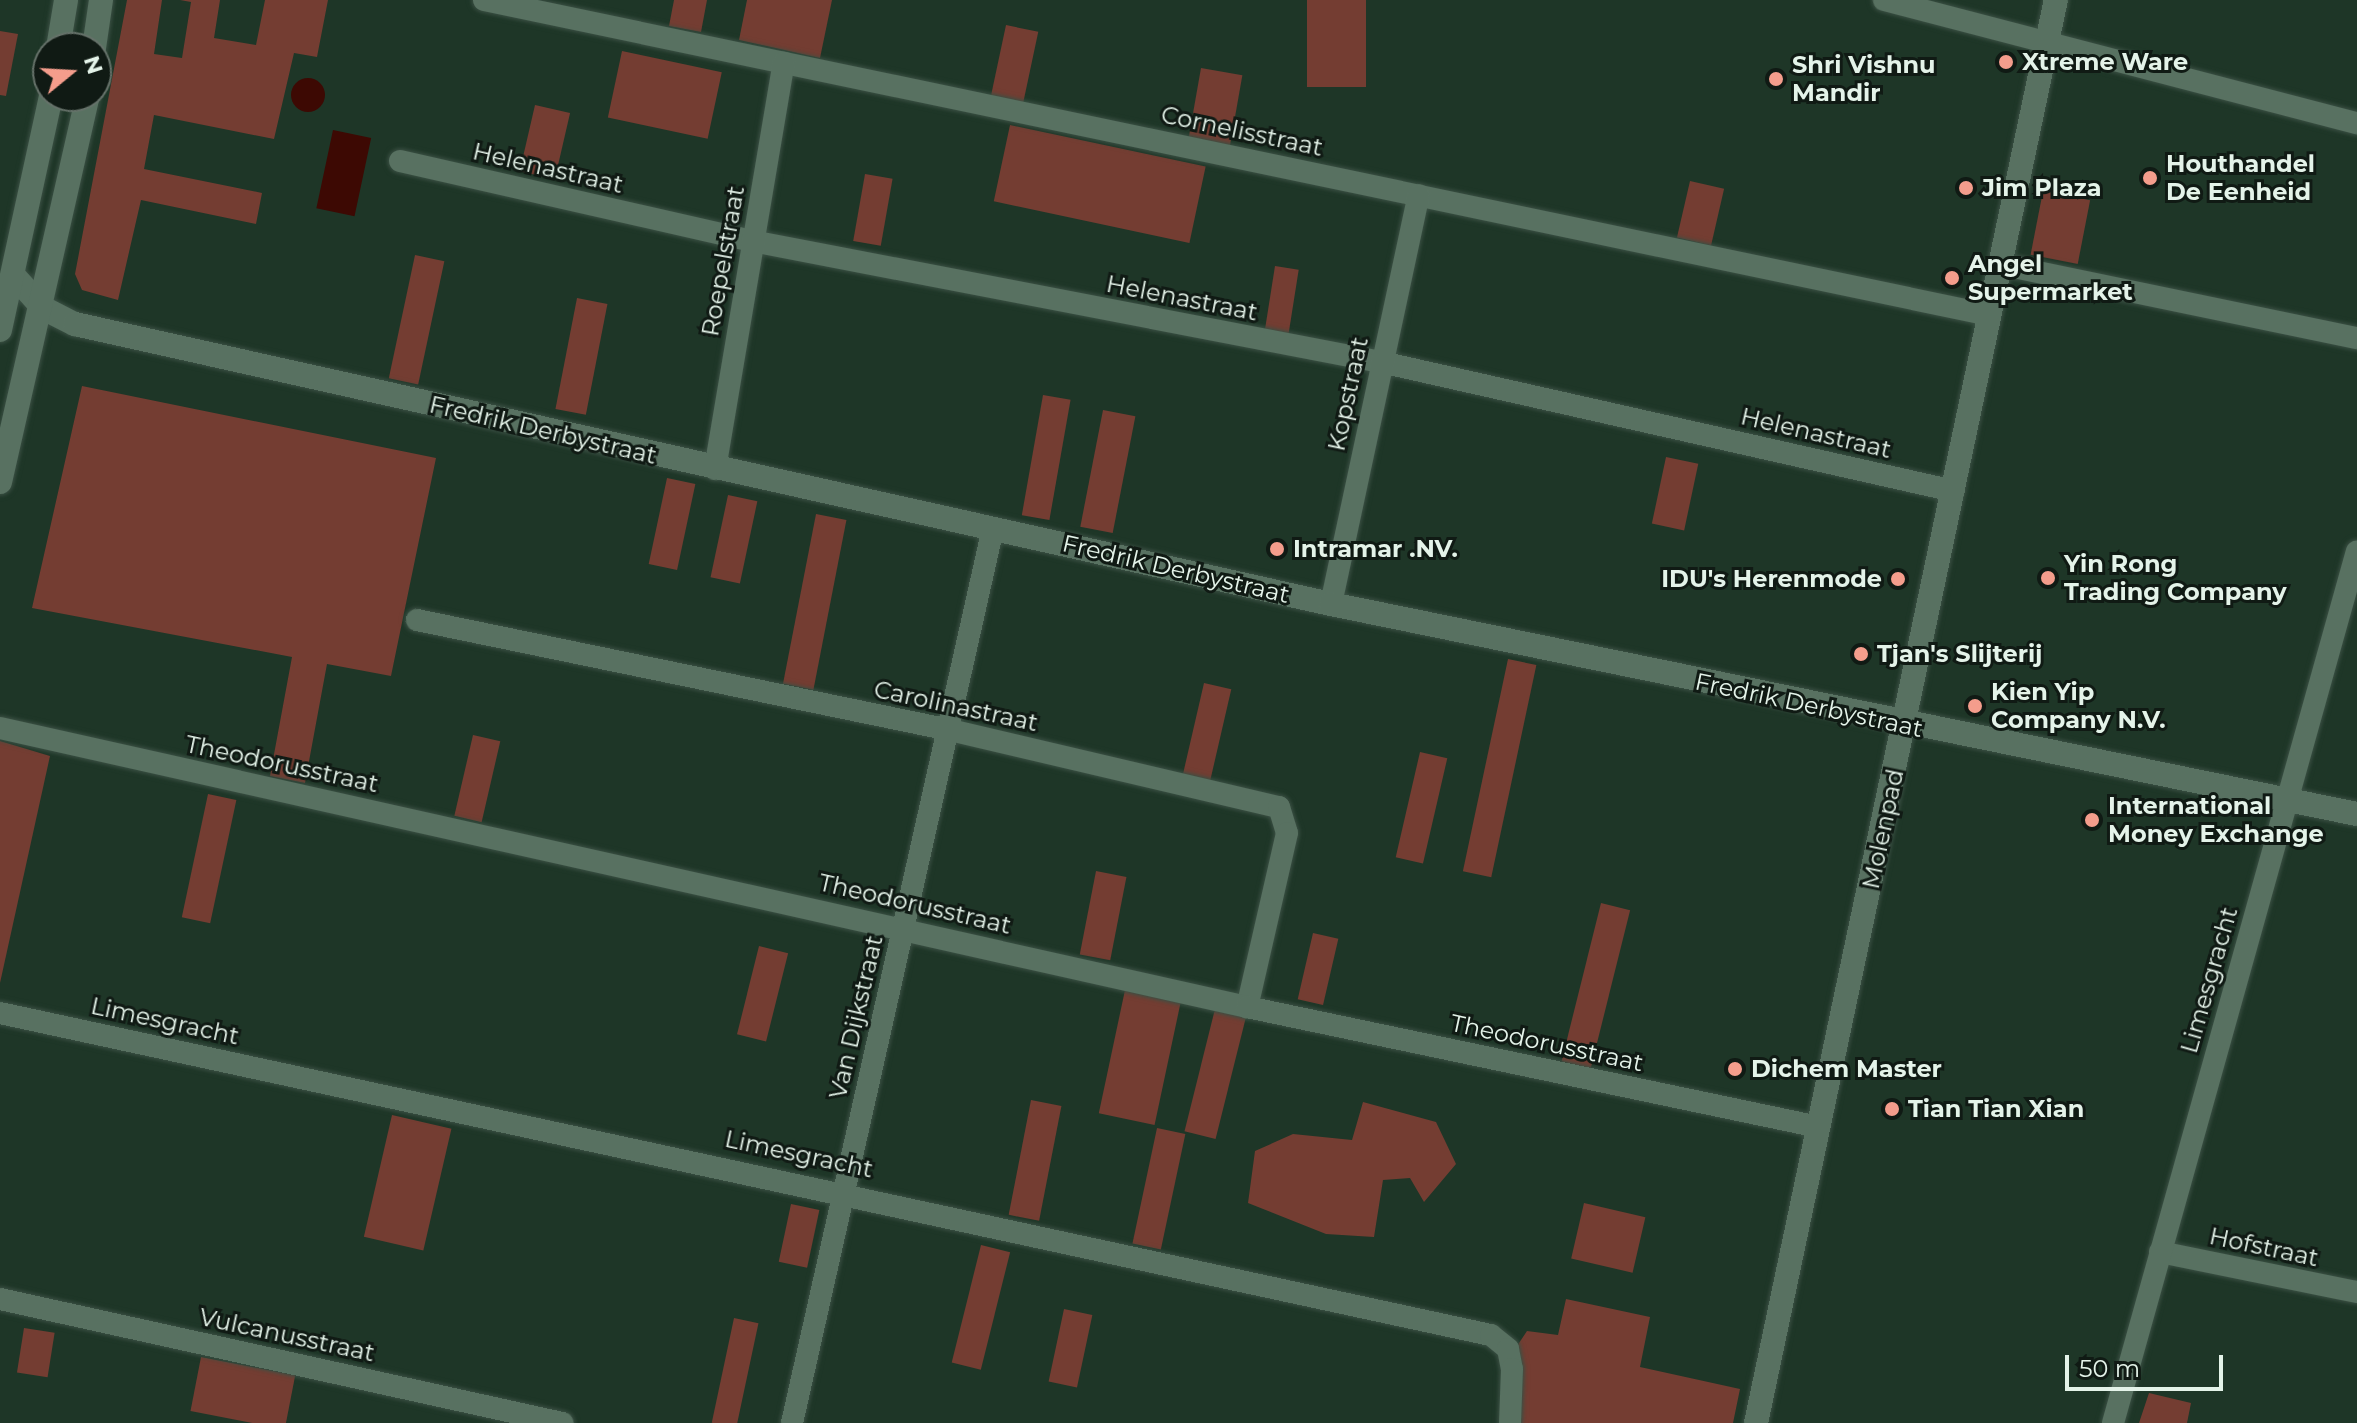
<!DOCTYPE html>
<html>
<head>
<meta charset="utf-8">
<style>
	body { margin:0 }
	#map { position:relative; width:2357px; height:1423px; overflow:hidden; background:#1e3627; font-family:Montserrat,sans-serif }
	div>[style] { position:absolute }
	.green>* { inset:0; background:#743d32; transform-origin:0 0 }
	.water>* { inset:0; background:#3d0903; transform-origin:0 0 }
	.round { border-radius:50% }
	.roads { filter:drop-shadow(0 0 2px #3b5044) drop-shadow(0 0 2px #3b5044) }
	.street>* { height:22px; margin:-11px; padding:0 11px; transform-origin:11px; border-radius:11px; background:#587161 }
	.secondary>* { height:24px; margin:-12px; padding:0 12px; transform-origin:12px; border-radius:12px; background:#587161 }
	.dots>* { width:22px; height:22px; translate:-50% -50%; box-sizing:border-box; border:4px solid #101a14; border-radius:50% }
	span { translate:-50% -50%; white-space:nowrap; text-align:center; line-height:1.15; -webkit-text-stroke:6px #101a14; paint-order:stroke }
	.poi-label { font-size:24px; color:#e4f3e9; font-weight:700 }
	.left { translate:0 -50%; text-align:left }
	.right { translate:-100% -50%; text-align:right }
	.street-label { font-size:24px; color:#e4f3e9 }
	.north { position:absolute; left:32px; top:32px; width:80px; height:80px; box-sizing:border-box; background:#101a14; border:2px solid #657169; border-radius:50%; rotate:72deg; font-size:22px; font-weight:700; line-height:32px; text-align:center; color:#e4f3e9 }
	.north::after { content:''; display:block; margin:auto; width:28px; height:36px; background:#f49d8c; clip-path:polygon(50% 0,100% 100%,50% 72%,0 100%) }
	.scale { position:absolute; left:2065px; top:1355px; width:158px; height:36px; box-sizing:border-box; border:4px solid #e4f3e9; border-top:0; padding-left:10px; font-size:24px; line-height:28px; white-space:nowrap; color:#e4f3e9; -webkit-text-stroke:6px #101a14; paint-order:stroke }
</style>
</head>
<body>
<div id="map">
	<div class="green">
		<i style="clip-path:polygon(127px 0,162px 0,154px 54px,182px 58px,191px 2px,180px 0,220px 0,214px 38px,256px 45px,265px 0,328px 0,317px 57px,294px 53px,274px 139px,154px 115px,144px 169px,262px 193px,256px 224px,141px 200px,118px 300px,82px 290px,75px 274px)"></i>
		<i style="clip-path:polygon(674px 0,707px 0,701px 32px,669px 26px)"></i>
		<i style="clip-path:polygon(747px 0,832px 0,820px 58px,739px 40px)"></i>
		<i style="left:1307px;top:0;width:59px;height:87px"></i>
		<i style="left:1006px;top:25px;width:33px;height:73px;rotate:12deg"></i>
		<i style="clip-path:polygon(0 31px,18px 34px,6px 96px,0 95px)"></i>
		<i style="left:622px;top:51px;width:102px;height:68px;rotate:12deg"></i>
		<i style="left:1201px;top:68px;width:42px;height:80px;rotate:10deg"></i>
		<i style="left:535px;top:105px;width:36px;height:68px;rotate:13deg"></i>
		<i style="left:1010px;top:125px;width:200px;height:78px;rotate:12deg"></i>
		<i style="left:865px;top:174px;width:28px;height:68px;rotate:10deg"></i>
		<i style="left:1690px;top:181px;width:35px;height:58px;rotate:13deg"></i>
		<i style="left:2043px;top:191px;width:48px;height:65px;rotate:11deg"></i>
		<i style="left:415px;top:255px;width:30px;height:126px;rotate:12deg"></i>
		<i style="left:1275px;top:266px;width:24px;height:70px;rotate:9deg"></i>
		<i style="left:577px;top:298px;width:31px;height:113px;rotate:11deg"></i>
		<i style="clip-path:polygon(82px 386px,436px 458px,391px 676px,327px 664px,305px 783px,270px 776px,292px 657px,32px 608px)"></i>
		<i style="left:1043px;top:395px;width:28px;height:122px;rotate:10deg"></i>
		<i style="left:1103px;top:410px;width:33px;height:119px;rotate:11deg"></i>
		<i style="left:1666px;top:457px;width:33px;height:68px;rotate:12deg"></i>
		<i style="left:667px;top:478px;width:29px;height:88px;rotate:12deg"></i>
		<i style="left:728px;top:495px;width:30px;height:84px;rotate:12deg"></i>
		<i style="left:816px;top:514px;width:31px;height:173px;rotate:11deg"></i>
		<i style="left:1508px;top:659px;width:29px;height:217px;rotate:12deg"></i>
		<i style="left:1204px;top:683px;width:28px;height:98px;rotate:13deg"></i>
		<i style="left:473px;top:735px;width:28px;height:83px;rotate:13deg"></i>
		<i style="clip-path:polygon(0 741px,50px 756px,0 983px)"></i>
		<i style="left:1420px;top:752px;width:28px;height:108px;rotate:13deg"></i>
		<i style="left:208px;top:794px;width:29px;height:126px;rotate:12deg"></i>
		<i style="left:1096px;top:871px;width:31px;height:85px;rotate:11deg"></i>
		<i style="left:1601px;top:903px;width:30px;height:163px;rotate:14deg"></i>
		<i style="left:1313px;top:933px;width:26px;height:68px;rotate:13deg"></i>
		<i style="left:759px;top:946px;width:30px;height:91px;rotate:14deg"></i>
		<i style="left:1125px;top:990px;width:57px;height:126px;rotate:12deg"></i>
		<i style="left:1215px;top:1009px;width:32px;height:126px;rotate:14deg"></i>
		<i style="left:1031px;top:1100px;width:31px;height:117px;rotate:11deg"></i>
		<i style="clip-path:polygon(1363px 1102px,1436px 1122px,1456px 1164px,1424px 1202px,1410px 1178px,1383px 1180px,1374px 1237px,1326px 1234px,1248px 1203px,1255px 1151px,1293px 1134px,1352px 1140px)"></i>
		<i style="left:392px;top:1115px;width:61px;height:125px;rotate:13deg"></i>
		<i style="left:1157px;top:1128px;width:29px;height:118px;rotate:12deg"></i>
		<i style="left:1584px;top:1203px;width:63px;height:57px;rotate:13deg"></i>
		<i style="left:791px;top:1204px;width:29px;height:59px;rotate:12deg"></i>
		<i style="left:981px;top:1245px;width:30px;height:121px;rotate:14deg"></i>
		<i style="clip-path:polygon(1566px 1299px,1650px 1317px,1640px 1367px,1740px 1389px,1733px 1423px,1516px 1423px,1517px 1346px,1527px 1331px,1558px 1335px)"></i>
		<i style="left:1064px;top:1309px;width:29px;height:74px;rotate:12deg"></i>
		<i style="left:734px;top:1318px;width:25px;height:107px;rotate:12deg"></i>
		<i style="left:24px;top:1328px;width:31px;height:45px;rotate:9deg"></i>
		<i style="left:201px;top:1357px;width:96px;height:55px;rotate:11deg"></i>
		<i style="clip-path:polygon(2149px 1393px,2191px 1403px,2187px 1423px,2139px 1423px)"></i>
	</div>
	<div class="water">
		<i class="round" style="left:291px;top:78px;width:34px;height:34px"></i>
		<i style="left:333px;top:130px;width:39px;height:80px;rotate:12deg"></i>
	</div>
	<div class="roads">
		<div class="street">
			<i style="left:484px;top:0;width:1538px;rotate:11.82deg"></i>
			<i style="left:1884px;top:0;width:489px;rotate:14.6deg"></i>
			<i style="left:400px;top:161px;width:361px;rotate:12.8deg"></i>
			<i style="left:752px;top:241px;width:641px;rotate:10.89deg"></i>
			<i style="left:1381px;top:362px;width:587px;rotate:12.69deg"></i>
			<i style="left:1999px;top:264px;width:366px;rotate:11.7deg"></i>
			<i style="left:715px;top:469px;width:412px;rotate:-80.4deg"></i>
			<i style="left:1331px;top:604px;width:418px;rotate:-77.9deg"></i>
			<i style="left:417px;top:620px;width:544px;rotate:11.66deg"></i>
			<i style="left:950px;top:730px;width:338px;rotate:13.2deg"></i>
			<i style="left:1279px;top:807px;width:27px;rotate:73deg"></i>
			<i style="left:1287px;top:833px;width:179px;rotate:102.9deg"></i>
			<i style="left:0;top:728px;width:1278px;rotate:12.61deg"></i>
			<i style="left:1247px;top:1007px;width:584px;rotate:11.85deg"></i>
			<i style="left:0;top:1013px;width:1525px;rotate:12.19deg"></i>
			<i style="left:1491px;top:1335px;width:22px;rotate:39deg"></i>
			<i style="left:1508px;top:1349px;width:20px;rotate:79deg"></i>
			<i style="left:1512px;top:1369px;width:54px;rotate:92.1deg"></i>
			<i style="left:2160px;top:1252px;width:201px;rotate:11.5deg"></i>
			<i style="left:0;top:1299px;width:576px;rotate:12.44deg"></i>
			<i style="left:792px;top:1423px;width:917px;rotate:-77.34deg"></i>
			<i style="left:2113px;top:1423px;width:905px;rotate:-74.37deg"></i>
		</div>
		<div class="secondary">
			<i style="left:58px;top:48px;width:49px;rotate:-80.5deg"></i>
			<i style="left:94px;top:48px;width:49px;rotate:-81.7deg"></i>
			<i style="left:14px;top:276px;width:43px;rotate:47.8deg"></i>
			<i style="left:43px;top:308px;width:36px;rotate:27deg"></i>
			<i style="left:75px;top:324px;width:1287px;rotate:12.57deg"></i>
			<i style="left:1331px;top:604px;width:1047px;rotate:11.57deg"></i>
			<i style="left:0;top:330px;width:239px;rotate:-77.7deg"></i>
			<i style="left:0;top:482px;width:396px;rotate:-77.2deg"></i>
			<i style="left:1756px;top:1423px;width:1454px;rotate:-78.1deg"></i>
		</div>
	</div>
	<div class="dots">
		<i style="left:2006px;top:62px;background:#f49d8c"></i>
		<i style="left:1776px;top:79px;background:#f49d8c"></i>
		<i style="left:2150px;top:178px;background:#f49d8c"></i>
		<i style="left:1966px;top:188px;background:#f49d8c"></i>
		<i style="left:1952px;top:278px;background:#f49d8c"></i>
		<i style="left:1277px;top:549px;background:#f49d8c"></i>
		<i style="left:2048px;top:578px;background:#f49d8c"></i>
		<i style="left:1898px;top:579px;background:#f49d8c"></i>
		<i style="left:1861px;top:654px;background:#f49d8c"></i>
		<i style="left:1975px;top:706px;background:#f49d8c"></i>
		<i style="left:2092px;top:820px;background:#f49d8c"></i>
		<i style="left:1735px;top:1069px;background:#f49d8c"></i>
		<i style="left:1892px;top:1109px;background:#f49d8c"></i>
	</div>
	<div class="poi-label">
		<span class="left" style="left:2022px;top:62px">Xtreme Ware</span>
		<span class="left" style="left:1792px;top:79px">Shri Vishnu<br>Mandir</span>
		<span class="left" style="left:2166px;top:178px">Houthandel<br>De Eenheid</span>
		<span class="left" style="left:1982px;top:188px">Jim Plaza</span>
		<span class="left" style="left:1968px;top:278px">Angel<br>Supermarket</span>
		<span class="left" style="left:1293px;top:549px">Intramar .NV.</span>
		<span class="left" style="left:2064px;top:578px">Yin Rong<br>Trading Company</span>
		<span class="right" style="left:1882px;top:579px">IDU's Herenmode</span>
		<span class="left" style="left:1877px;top:654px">Tjan's Slijterij</span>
		<span class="left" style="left:1991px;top:706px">Kien Yip<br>Company N.V.</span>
		<span class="left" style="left:2108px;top:820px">International<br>Money Exchange</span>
		<span class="left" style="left:1751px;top:1069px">Dichem Master</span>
		<span class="left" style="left:1908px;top:1109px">Tian Tian Xian</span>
	</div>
	<div class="street-label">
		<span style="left:1242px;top:131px;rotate:12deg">Cornelisstraat</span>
		<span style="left:548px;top:168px;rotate:13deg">Helenastraat</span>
		<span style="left:723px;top:261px;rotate:-80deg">Roepelstraat</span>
		<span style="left:1182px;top:298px;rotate:11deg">Helenastraat</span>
		<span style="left:1348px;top:394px;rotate:-78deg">Kopstraat</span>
		<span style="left:543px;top:430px;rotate:13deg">Fredrik Derbystraat</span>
		<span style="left:1816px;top:433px;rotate:13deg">Helenastraat</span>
		<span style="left:1176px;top:569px;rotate:13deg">Fredrik Derbystraat</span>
		<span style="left:1809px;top:705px;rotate:12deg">Fredrik Derbystraat</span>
		<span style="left:956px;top:706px;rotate:12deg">Carolinastraat</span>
		<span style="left:282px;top:764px;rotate:12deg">Theodorusstraat</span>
		<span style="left:1883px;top:829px;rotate:-78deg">Molenpad</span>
		<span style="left:915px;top:904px;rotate:13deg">Theodorusstraat</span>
		<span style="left:2209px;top:980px;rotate:-74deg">Limesgracht</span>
		<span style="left:856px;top:1017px;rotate:-77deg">Van Dijkstraat</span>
		<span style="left:165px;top:1021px;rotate:12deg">Limesgracht</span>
		<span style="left:1547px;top:1043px;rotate:12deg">Theodorusstraat</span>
		<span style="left:799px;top:1154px;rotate:12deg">Limesgracht</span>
		<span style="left:2264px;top:1247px;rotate:12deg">Hofstraat</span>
		<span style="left:287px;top:1335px;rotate:12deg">Vulcanusstraat</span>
	</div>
	<div class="north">N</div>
	<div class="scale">50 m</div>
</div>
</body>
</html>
